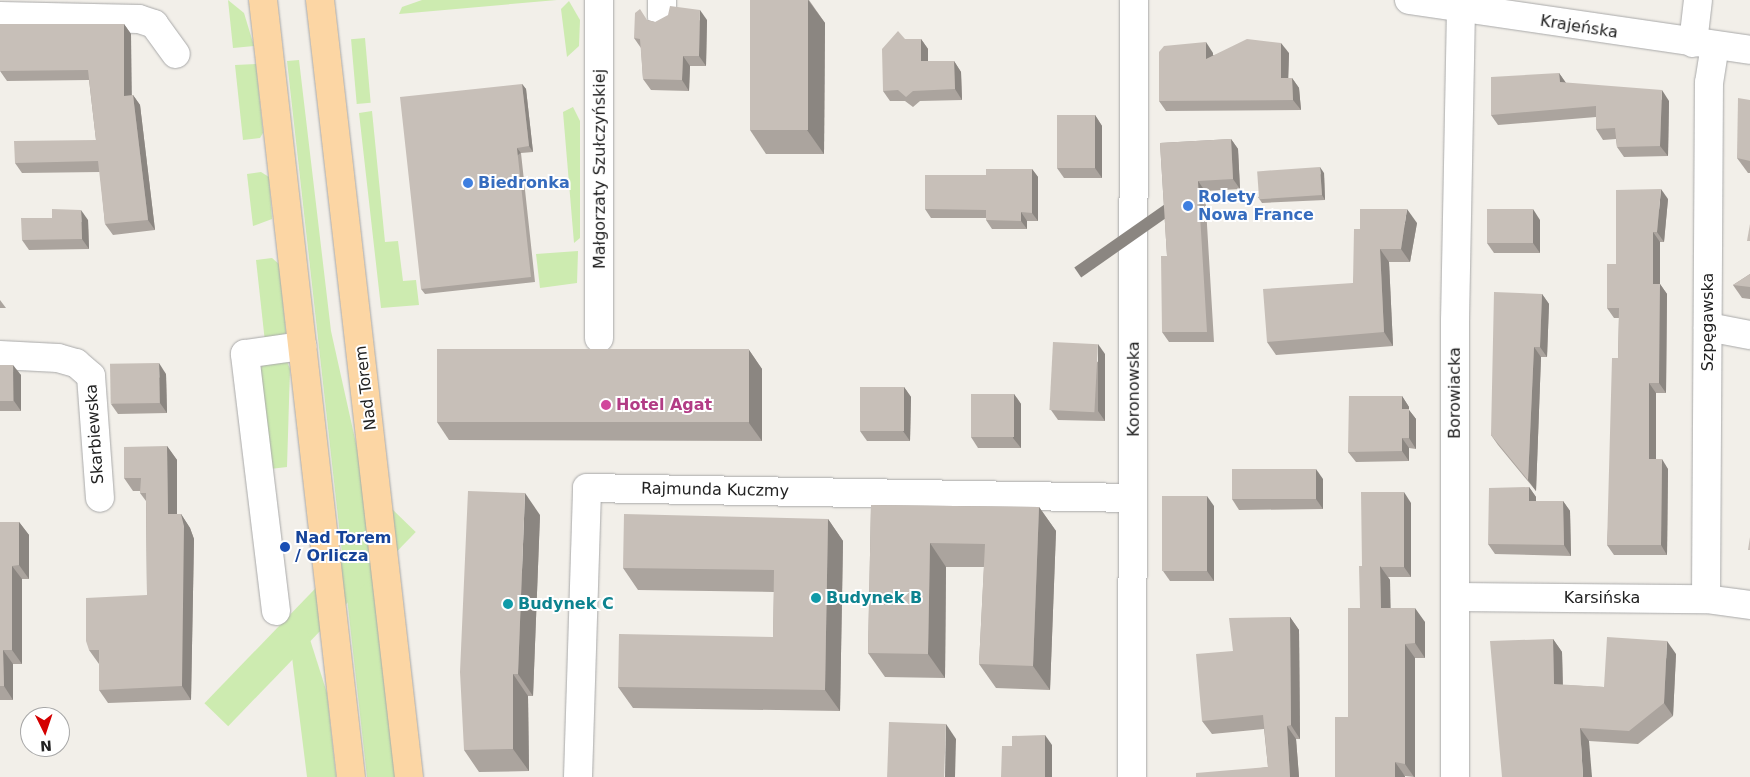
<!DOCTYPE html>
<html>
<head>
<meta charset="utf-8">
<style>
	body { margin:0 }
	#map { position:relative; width:1750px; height:777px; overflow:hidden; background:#f2efe9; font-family:"DejaVu Sans",sans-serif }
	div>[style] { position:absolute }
	.grass>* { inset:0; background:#cdebb0; transform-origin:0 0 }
	.roads { filter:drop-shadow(0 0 1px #a9a9a9) drop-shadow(0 0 1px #a9a9a9) }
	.minor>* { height:28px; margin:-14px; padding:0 14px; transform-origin:14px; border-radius:14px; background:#fff }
	.major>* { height:28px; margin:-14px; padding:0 14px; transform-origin:14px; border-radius:14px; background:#fcd6a4 }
	.wall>* { inset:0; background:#aba49e }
	.shaded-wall>* { inset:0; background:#8b8681; transform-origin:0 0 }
	.building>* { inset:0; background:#c7bfb8; transform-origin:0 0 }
	.dots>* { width:14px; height:14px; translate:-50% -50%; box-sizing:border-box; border:2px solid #fff; border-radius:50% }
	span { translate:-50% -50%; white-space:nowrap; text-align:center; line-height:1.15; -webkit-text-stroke:4px #fff; paint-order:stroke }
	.street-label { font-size:16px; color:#222 }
	.shop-label { font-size:16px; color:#366cbe; font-weight:700 }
	.left { translate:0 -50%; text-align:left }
	.hotel-label { font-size:16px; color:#b23c85; font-weight:700 }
	.transit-label { font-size:16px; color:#164399; font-weight:700 }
	.culture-label { font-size:16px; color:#0d838f; font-weight:700 }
	.north { position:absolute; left:20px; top:707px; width:50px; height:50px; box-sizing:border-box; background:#fff; border:1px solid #a7a7a7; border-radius:50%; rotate:176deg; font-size:14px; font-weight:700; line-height:20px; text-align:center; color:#222 }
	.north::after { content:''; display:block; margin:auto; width:18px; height:22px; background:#d40000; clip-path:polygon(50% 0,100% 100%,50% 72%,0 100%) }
</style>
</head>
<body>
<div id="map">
	<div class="grass">
		<i style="clip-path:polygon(228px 0,244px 13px,254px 46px,233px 48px)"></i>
		<i style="clip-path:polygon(422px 0,557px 0,399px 14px,402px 7px)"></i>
		<i style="clip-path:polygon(569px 1px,580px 20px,579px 46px,567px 57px,561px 9px)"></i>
		<i style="left:365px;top:38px;width:65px;height:14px;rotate:85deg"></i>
		<i style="clip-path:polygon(299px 60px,331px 331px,363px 475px,396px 777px,367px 777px,287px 61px)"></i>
		<i style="clip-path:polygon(256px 64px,263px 133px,260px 138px,243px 140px,235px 65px)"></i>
		<i style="clip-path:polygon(573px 107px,580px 121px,580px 238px,574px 243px,563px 112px)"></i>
		<i style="clip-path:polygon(372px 111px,385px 242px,398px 241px,403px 281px,416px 280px,419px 305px,381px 308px,359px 113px)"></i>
		<i style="clip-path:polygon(261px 172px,269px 177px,272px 219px,253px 226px,247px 174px)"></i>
		<i style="clip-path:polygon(578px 251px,577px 283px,540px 288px,536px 254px)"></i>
		<i style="clip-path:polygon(272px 258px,279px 264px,286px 333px,265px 342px,256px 260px)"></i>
		<i style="clip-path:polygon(267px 359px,286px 359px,290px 369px,287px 467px,270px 469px,258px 372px)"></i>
		<i style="left:392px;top:509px;width:33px;height:270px;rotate:44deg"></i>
		<i style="clip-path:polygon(307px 630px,327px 693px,336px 777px,307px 777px,289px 633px)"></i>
	</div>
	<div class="roads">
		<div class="minor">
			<i style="left:1409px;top:0;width:345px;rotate:8.3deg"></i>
			<i style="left:0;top:16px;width:139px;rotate:1.2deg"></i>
			<i style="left:139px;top:19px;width:16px;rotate:18deg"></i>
			<i style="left:154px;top:24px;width:37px;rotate:54deg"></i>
			<i style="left:662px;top:17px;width:17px;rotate:-90deg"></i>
			<i style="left:1693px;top:43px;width:43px;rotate:-83.4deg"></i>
			<i style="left:1708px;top:327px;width:43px;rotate:10.8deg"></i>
			<i style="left:599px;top:338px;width:338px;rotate:-90deg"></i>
			<i style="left:0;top:355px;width:58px;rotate:3deg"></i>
			<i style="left:58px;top:358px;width:19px;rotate:16deg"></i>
			<i style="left:76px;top:363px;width:20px;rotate:41deg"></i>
			<i style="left:91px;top:376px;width:122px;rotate:85.8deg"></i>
			<i style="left:1455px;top:597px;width:251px;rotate:0.5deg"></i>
			<i style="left:1706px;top:599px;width:44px;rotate:7.8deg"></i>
			<i style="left:1706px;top:599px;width:516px;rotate:-89.67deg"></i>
			<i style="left:1709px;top:83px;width:37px;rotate:-81deg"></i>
			<i style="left:276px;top:611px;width:259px;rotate:-96.9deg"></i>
			<i style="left:245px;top:354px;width:58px;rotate:-8deg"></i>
			<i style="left:578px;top:777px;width:289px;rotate:-88.2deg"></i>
			<i style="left:587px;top:488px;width:546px;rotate:1.05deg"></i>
			<i style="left:1132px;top:777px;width:777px;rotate:-89.85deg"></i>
			<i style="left:1455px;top:777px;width:456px;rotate:-90deg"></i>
			<i style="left:1455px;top:321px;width:313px;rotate:-88.9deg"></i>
		</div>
		<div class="major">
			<i style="left:263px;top:0;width:782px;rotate:83.54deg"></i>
			<i style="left:320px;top:0;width:782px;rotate:83.47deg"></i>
		</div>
	</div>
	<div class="wall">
		<i style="clip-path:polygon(750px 0,809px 0,825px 23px,824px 154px,766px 154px,750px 130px)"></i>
		<i style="clip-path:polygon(648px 20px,655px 22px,707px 20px,706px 66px,690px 66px,689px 91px,651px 90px,643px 79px,641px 48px,634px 38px)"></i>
		<i style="clip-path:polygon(0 24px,124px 24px,131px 34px,131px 95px,133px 95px,140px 105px,155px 230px,113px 235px,105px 224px,100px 172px,22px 173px,15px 163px,96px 140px,89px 80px,7px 81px,0 71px)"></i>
		<i style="clip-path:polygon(905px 39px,921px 39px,928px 49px,928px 61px,954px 61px,961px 72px,962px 100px,920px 101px,913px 107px,905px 101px,890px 101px,883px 91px)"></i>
		<i style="clip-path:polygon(1213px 53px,1213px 55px,1289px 53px,1288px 78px,1292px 78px,1299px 88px,1301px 110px,1166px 111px,1159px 101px)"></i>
		<i style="clip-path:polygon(1559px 73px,1566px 83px,1669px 101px,1668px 156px,1624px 157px,1617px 147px,1616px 139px,1603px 140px,1596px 129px,1596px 117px,1498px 125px,1491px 115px)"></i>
		<i style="clip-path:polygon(522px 84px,526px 89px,533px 152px,521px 153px,535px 282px,425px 294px,421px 289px)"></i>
		<i style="clip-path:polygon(1750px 100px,1750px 173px,1748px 173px,1737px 158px)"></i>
		<i style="clip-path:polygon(1095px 115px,1102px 126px,1102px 178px,1064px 178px,1057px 168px)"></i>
		<i style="clip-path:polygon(1231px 139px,1238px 149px,1240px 189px,1205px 191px,1214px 342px,1169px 342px,1162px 332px,1167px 256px,1160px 143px)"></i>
		<i style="clip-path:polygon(1032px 169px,1038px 177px,1038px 221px,1027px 221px,1027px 229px,992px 229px,986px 220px,986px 218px,931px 218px,925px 209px,986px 175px)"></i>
		<i style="clip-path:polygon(1324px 173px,1325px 200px,1262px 203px,1258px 197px)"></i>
		<i style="clip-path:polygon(1668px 199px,1664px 242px,1660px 242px,1660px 284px,1667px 294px,1666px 393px,1656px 393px,1656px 459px,1668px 469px,1667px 555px,1614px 555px,1607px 545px,1618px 358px,1619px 318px,1614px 318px,1607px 308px,1616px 264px)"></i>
		<i style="clip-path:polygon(88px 220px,89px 249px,29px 250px,22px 240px)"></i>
		<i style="clip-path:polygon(1540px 220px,1540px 253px,1494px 253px,1487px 243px)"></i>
		<i style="clip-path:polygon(1417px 223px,1410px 262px,1389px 262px,1393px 346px,1276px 355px,1267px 342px,1353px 283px,1360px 229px)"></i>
		<i style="clip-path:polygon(1750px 274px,1750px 299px,1742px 298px,1733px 285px)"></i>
		<i style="clip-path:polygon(1542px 294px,1549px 304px,1547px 357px,1541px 357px,1536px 491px,1498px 445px,1491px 435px)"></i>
		<i style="clip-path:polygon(0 300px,6px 308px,0 308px)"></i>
		<i style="clip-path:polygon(749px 350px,762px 369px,762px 441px,449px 440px,437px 422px)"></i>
		<i style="clip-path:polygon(1105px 354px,1105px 421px,1058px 420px,1051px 410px)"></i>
		<i style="clip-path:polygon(0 365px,21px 375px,21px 411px,0 411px)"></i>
		<i style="clip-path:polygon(166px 374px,167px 413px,118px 414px,111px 404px)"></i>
		<i style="clip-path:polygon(904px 387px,911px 397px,910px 441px,867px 441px,860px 431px)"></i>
		<i style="clip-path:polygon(1014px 394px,1021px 404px,1021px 448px,978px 448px,971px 437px)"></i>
		<i style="clip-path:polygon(1402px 396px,1409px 407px,1409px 410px,1416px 419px,1416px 449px,1409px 448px,1409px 461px,1356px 462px,1348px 452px)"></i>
		<i style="clip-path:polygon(167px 446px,177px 460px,177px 514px,181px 514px,190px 528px,194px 539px,191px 700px,108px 703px,99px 690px,99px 664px,89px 650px,147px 595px,146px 501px,140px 493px,140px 491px,133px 491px,124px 478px)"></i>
		<i style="clip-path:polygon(1323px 479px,1323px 509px,1239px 510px,1232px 499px)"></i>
		<i style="clip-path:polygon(1529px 487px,1536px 497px,1536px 501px,1563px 501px,1570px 511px,1571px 556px,1495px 554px,1488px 544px)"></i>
		<i style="clip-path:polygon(1411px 503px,1411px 577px,1388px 577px,1390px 580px,1390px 608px,1425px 622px,1425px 658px,1415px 658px,1415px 777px,1405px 776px,1348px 717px,1360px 608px,1362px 566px)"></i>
		<i style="clip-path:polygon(871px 505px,1039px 507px,1056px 531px,1050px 690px,996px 688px,979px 664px,984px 567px,946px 567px,945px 678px,885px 677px,868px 653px)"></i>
		<i style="clip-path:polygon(1214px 506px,1214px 581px,1170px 581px,1163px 571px)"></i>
		<i style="clip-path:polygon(540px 515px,533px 696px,528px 696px,529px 771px,479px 772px,464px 750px)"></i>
		<i style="clip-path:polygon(828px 519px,843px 541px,840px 711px,633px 708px,618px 687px,773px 637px,774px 592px,638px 590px,623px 568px)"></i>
		<i style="clip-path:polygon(0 522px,19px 522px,29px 535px,29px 579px,22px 579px,22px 664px,13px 664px,13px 700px,0 700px)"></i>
		<i style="clip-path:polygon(1290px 617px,1299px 630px,1300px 739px,1296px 739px,1299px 777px,1196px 777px,1268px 767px,1264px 729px,1212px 734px,1202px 721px,1233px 651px)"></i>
		<i style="clip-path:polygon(1553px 639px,1562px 652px,1563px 685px,1604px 687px,1676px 654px,1673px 716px,1638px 744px,1589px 741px,1502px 777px)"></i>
	</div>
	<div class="shaded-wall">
		<i style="clip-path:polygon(808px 0,825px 23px,824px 154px,807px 130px)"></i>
		<i style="clip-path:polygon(700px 10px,707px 20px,706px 66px,699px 56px)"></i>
		<i style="clip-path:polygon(124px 24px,131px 34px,132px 106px,124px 96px)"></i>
		<i style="clip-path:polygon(921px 39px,928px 49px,928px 72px,921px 61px)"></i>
		<i style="clip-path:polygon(1206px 42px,1213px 53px,1213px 69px,1206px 59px)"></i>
		<i style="clip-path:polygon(1281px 43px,1289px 53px,1288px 88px,1281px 78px)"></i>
		<i style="clip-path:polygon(683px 56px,690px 66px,689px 91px,682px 80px)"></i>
		<i style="clip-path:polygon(954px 61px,961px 72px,962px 100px,955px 89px)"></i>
		<i style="clip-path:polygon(1559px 73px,1566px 83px,1560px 82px)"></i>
		<i style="clip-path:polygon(1292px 78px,1299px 88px,1301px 110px,1293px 100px)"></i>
		<i style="clip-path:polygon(522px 84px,526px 89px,533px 152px,529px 146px)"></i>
		<i style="clip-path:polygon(1662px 90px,1669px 101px,1668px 156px,1660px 146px)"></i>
		<i style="clip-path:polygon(133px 95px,140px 105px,155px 230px,148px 220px)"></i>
		<i style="clip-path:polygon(1095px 115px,1102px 126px,1102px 178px,1095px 168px)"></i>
		<i style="clip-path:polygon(1231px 139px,1238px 149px,1240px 189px,1233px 179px)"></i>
		<i style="left:517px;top:148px;width:6px;height:130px;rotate:51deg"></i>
		<i style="clip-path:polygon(1320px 167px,1324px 173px,1325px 200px,1322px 195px)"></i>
		<i style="clip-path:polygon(1032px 169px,1038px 177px,1038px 221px,1032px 213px)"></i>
		<i style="left:1198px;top:181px;width:12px;height:151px;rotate:55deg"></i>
		<i style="clip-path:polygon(1661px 189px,1668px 199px,1664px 242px,1657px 232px)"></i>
		<i style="clip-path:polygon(1407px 209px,1417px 223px,1410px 262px,1401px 249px)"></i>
		<i style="clip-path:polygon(1533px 209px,1540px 220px,1540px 253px,1533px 243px)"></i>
		<i style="clip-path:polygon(81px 210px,88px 220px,89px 249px,82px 239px)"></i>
		<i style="clip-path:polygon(1021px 212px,1027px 221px,1027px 229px,1021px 221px)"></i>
		<i style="clip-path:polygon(1653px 232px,1660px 242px,1660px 284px,1667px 294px,1666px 393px,1659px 383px,1653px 284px)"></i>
		<i style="clip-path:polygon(1380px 249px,1389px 262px,1393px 346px,1384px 332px)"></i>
		<i style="clip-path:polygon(1542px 294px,1549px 304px,1547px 357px,1540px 347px)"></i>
		<i style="clip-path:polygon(1098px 344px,1105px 354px,1105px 421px,1098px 411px)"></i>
		<i style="clip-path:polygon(1534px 347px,1541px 357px,1536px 491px,1528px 480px)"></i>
		<i style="clip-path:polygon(749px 350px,762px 369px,762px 441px,749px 423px)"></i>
		<i style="clip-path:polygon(159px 363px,166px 374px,167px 413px,160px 403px)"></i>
		<i style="clip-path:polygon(13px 365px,21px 375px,21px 411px,14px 401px)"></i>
		<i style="clip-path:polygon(1649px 383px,1656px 393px,1656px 469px,1649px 459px)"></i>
		<i style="clip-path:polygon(904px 387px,911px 397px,910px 441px,903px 431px)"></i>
		<i style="clip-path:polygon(1014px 394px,1021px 404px,1021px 448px,1013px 438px)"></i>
		<i style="clip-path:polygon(1402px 396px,1409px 407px,1409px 410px,1416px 419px,1416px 449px,1409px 438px,1402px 409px)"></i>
		<i style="clip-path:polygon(1402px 438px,1409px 448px,1409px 461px,1402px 451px)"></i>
		<i style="clip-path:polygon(167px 446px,177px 460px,177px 528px,168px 514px)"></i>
		<i style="clip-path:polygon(1662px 459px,1668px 469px,1667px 555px,1661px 545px)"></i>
		<i style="clip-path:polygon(1316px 469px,1323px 479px,1323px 509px,1316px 499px)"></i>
		<i style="clip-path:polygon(1529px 487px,1536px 497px,1536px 511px,1529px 501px)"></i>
		<i style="clip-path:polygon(1404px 492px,1411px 503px,1411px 577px,1404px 567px)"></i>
		<i style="clip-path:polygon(525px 493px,540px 515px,533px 696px,518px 674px)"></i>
		<i style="clip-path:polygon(1207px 496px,1214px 506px,1214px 581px,1207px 571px)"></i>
		<i style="clip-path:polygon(1563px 501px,1570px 511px,1571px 556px,1564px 545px)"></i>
		<i style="clip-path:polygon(1039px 507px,1056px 531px,1050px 690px,1033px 666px)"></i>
		<i style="clip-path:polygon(181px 514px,190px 528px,194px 539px,191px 700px,182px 686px)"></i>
		<i style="clip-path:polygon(828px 519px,843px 541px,840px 711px,825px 690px)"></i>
		<i style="clip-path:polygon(19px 522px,29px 535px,29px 579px,19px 565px)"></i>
		<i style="clip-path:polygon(930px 543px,946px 567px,945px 678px,928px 654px)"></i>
		<i style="clip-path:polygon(12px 566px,22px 579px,22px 664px,12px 650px)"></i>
		<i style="clip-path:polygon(1380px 566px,1390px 580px,1391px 622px,1381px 608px)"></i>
		<i style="clip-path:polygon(1415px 608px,1425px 622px,1425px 658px,1415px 643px)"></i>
		<i style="clip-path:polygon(1290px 617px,1299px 630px,1300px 739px,1291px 725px)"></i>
		<i style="clip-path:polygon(1553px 639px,1562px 652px,1563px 698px,1554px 684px)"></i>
		<i style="clip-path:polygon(1667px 641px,1676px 654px,1673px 716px,1664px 703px)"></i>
		<i style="clip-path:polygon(1405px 644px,1415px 658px,1415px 777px,1414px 777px,1405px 764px)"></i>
		<i style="clip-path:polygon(3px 650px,13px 664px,13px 700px,4px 686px)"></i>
		<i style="clip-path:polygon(513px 674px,528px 696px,529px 771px,513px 749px)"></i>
		<i style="clip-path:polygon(946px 724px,956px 739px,955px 777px,945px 777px)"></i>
		<i style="clip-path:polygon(1287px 726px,1296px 739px,1299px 777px,1290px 777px)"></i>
		<i style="clip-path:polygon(1580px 728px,1589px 741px,1592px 777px,1583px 777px)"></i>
		<i style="clip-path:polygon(1045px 735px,1052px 745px,1052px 777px,1045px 777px)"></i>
		<i style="clip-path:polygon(1395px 762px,1405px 776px,1405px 777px,1395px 777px)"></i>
	</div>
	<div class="building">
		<i style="left:750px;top:0;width:58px;height:130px"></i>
		<i style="clip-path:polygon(670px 6px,700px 10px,699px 56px,683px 56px,682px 80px,643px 79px,640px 39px,634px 38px,635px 13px,640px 9px,647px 20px,655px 22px,668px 15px)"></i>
		<i style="clip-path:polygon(0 24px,124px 24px,124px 96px,133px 95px,148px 220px,105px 224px,98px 161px,15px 163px,14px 141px,96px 140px,88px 70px,0 71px)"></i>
		<i style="clip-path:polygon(898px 31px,905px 39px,921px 39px,921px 61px,954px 61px,955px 89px,913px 91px,906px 97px,898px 90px,883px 91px,882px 49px)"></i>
		<i style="clip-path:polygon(1247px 39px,1281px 43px,1281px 78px,1292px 78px,1293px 100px,1159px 101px,1159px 52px,1164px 46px,1206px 42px,1206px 59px)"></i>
		<i style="clip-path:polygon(1559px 73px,1560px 82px,1662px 90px,1660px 146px,1617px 147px,1615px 128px,1596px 129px,1596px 106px,1491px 115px,1491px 77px)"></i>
		<i style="clip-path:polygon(522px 84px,529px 146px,517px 148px,531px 277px,421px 289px,400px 97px)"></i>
		<i style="clip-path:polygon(1738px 98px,1750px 100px,1750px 161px,1737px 158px)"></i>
		<i style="left:1095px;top:115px;width:53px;height:38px;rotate:90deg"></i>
		<i style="clip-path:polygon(1231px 139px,1233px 179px,1198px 181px,1207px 332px,1162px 332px,1161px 256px,1167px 256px,1160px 143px)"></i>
		<i style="left:1320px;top:167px;width:28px;height:63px;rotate:86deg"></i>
		<i style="clip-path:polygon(986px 169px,1032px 169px,1032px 213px,1021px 212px,1021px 221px,986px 220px,986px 210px,925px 209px,925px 175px,986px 175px)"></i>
		<i style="clip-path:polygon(1661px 189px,1657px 232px,1653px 232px,1653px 284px,1660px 284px,1659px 383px,1649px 383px,1649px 459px,1662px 459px,1661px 545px,1607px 545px,1612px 358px,1618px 358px,1619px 308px,1607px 308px,1607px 264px,1616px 264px,1616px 190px)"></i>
		<i style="clip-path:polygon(52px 209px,81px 210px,82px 239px,22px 240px,21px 218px,52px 218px)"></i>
		<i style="clip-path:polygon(1360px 209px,1407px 209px,1401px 249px,1380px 249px,1384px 332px,1267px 342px,1263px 289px,1353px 283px,1354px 229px,1360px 229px)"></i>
		<i style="left:1533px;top:209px;width:34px;height:46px;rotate:90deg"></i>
		<i style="clip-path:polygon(1750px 224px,1750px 241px,1747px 241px)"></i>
		<i style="clip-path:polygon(1750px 274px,1750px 287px,1733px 285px)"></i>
		<i style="clip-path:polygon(1494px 292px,1542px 294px,1540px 347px,1534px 347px,1528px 480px,1491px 435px)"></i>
		<i style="left:1053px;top:342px;width:45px;height:68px;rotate:3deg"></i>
		<i style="left:437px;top:349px;width:312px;height:73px"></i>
		<i style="left:159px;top:363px;width:40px;height:49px;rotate:89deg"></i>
		<i style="left:0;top:365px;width:13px;height:36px"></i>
		<i style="left:860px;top:387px;width:44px;height:44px"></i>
		<i style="left:971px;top:394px;width:43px;height:43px"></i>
		<i style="clip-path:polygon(1349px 396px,1402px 396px,1402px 409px,1409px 409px,1409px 438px,1402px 438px,1402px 451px,1348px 452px)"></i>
		<i style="clip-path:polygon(167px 446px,168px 514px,181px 514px,184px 526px,182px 686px,99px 690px,99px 650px,89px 650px,86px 641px,86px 598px,147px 595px,146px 493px,140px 493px,141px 478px,124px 478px,124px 447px)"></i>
		<i style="left:1316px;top:469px;width:30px;height:84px;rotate:90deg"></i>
		<i style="clip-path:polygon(1529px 487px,1529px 501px,1563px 501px,1564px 545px,1488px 544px,1489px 488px)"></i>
		<i style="clip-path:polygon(468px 491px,525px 493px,518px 674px,513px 674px,513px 749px,464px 750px,460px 672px)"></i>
		<i style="clip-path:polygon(1361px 492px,1404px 492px,1404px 567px,1381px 567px,1380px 566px,1362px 566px)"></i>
		<i style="left:1162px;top:496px;width:45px;height:75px"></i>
		<i style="clip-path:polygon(871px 505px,1039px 507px,1033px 666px,979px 664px,985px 544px,930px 543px,928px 654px,868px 653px)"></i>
		<i style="clip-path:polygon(624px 514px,828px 519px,825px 690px,618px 687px,619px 634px,773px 637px,774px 570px,623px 568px)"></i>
		<i style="clip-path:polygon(0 522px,19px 522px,19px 565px,12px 566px,12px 650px,3px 650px,4px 686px,0 686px)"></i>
		<i style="clip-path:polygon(1750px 537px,1750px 550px,1748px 550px)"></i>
		<i style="clip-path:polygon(1359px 566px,1380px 566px,1381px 608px,1415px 608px,1415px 643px,1405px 644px,1405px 764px,1395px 762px,1395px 777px,1335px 777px,1335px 717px,1348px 717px,1348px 608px,1360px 608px)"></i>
		<i style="clip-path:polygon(1290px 617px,1291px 725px,1287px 726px,1290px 777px,1196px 777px,1196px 773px,1268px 767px,1263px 715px,1202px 721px,1196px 654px,1233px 651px,1229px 618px)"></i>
		<i style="clip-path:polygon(1607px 637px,1667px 641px,1664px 703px,1629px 731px,1580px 728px,1583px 777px,1502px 777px,1490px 641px,1553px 639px,1554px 684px,1604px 687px)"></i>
		<i style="left:889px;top:722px;width:57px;height:55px;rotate:2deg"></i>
		<i style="clip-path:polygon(1045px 735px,1045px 777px,1001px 777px,1002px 746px,1012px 746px,1012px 736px)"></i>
	</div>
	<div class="dots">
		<i style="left:468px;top:183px;background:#3f7fe0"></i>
		<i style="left:1188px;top:206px;background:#3f7fe0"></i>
		<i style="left:606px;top:405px;background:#d1479c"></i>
		<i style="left:285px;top:547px;background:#1a4fb4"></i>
		<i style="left:816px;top:598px;background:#0f9aa8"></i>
		<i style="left:508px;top:604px;background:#0f9aa8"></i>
	</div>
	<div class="street-label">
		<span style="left:1579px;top:27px;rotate:9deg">Krajeńska</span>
		<span style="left:600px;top:169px;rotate:-90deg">Małgorzaty Szułczyńskiej</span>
		<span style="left:1708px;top:322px;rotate:-90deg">Szpęgawska</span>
		<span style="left:366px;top:388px;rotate:-97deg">Nad Torem</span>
		<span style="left:1134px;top:389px;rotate:-90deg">Koronowska</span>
		<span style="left:1455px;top:393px;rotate:-90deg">Borowiacka</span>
		<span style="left:95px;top:434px;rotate:-94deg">Skarbiewska</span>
		<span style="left:715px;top:490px;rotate:1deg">Rajmunda Kuczmy</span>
		<span style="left:1602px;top:598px">Karsińska</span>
	</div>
	<div class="shop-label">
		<span class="left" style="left:478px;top:183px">Biedronka</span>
		<span class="left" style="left:1198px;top:206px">Rolety<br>Nowa France</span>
	</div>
	<div class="hotel-label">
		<span class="left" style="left:616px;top:405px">Hotel Agat</span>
	</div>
	<div class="transit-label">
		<span class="left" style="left:295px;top:547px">Nad Torem<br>/ Orlicza</span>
	</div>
	<div class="culture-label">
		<span class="left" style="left:826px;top:598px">Budynek B</span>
		<span class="left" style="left:518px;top:604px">Budynek C</span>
	</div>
	<div class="north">N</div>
</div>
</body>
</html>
